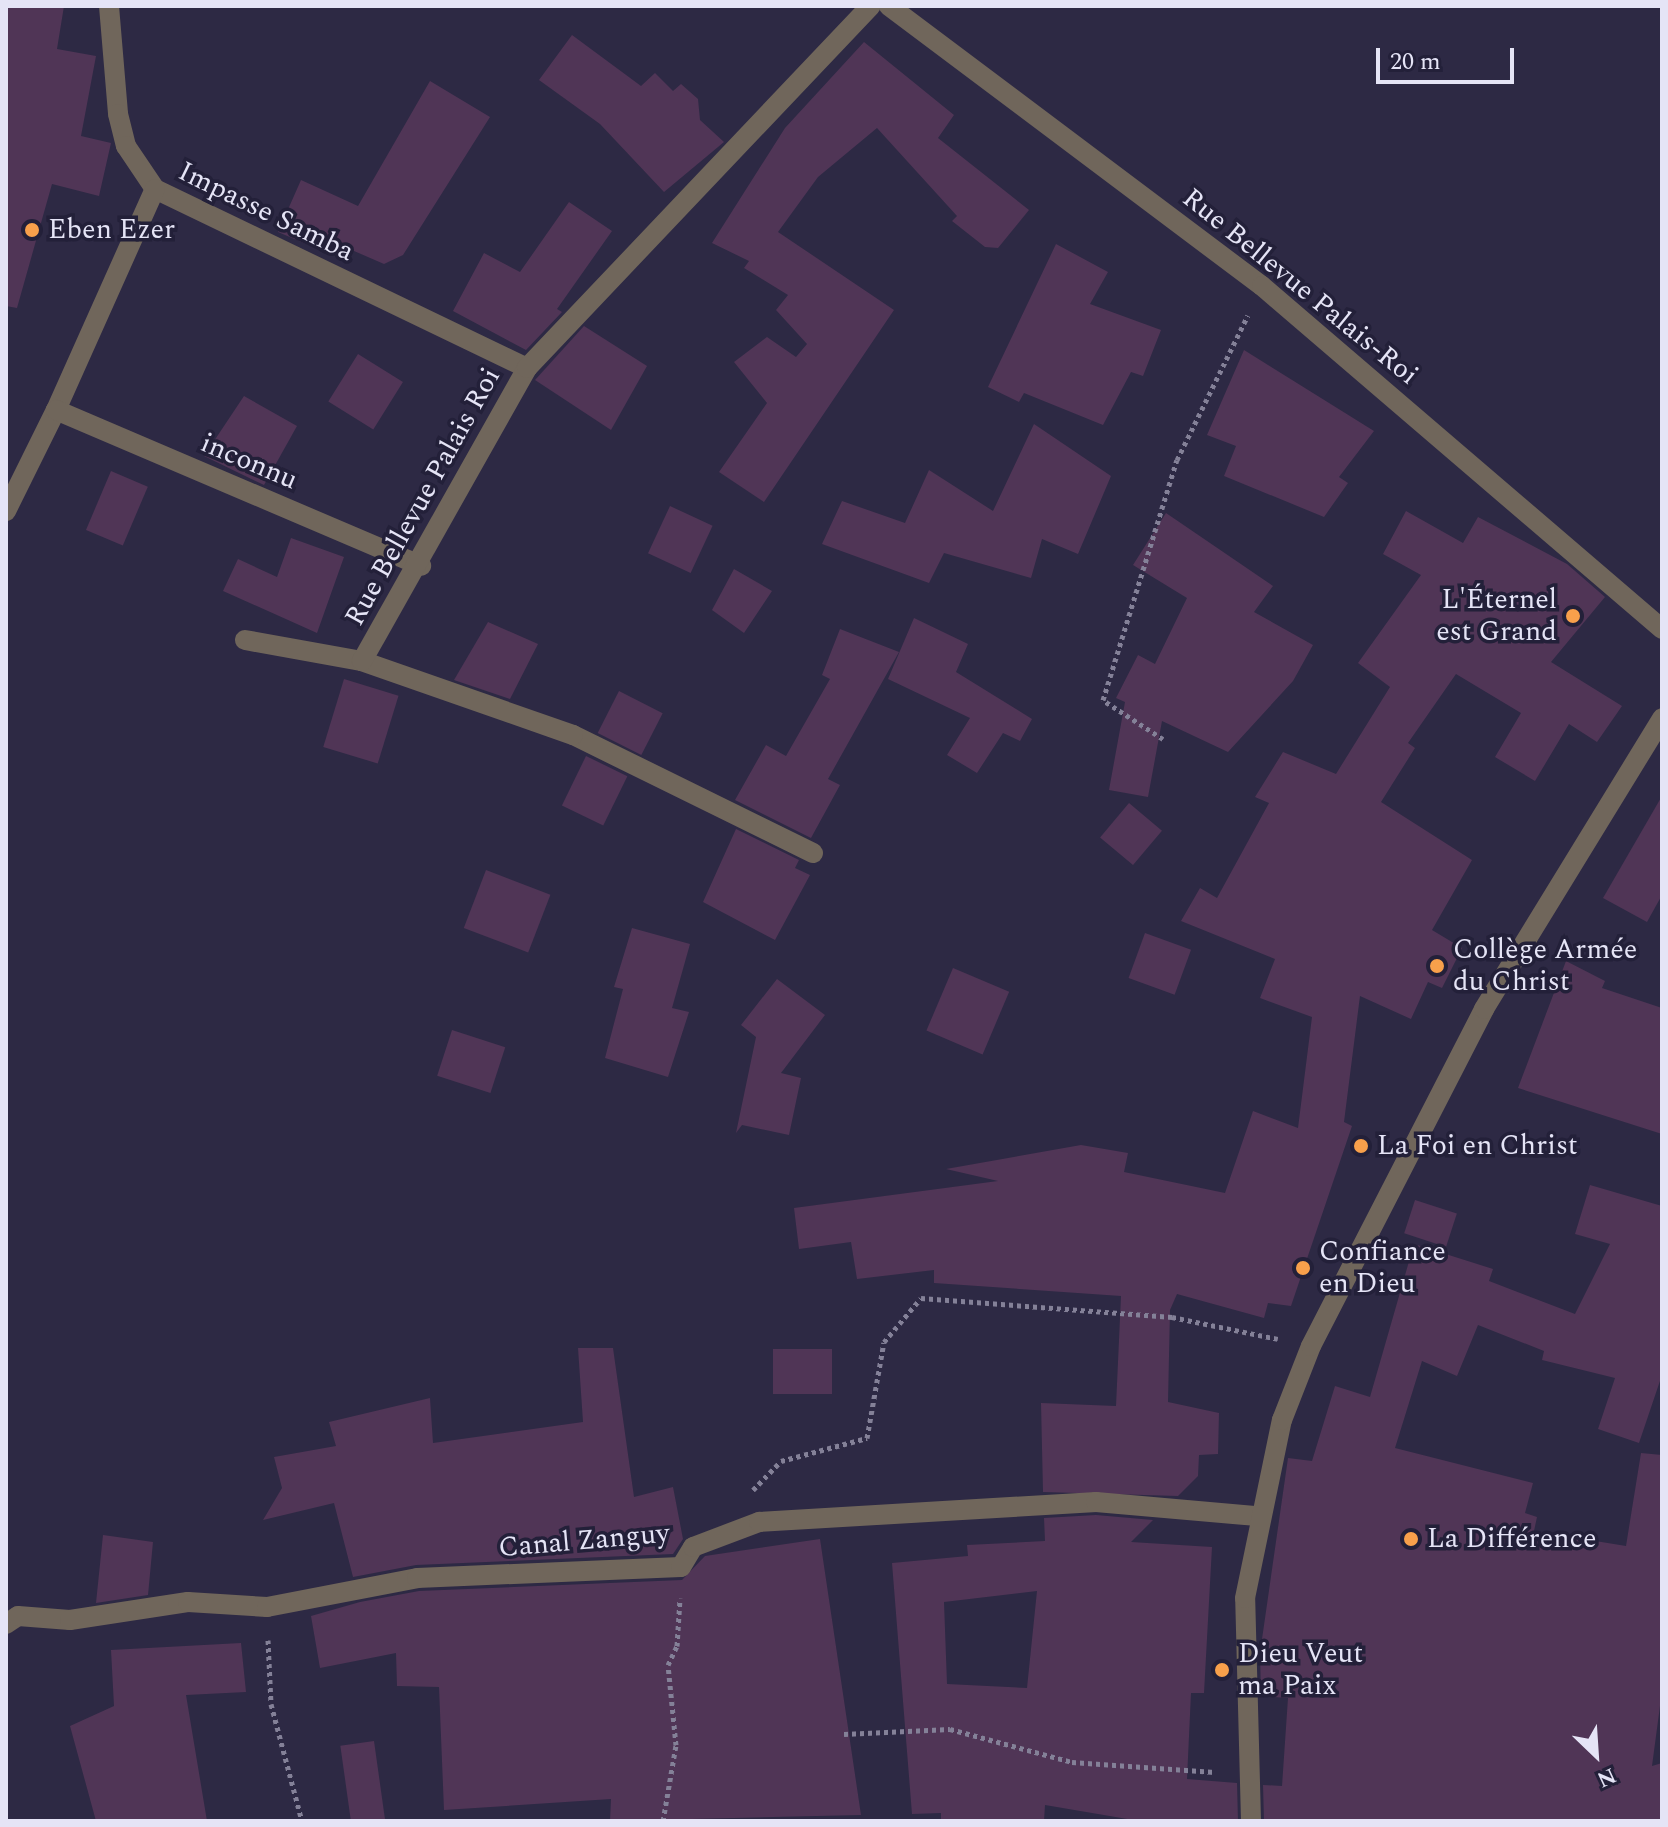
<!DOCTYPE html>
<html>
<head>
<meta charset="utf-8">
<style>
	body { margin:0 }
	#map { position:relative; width:1668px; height:1827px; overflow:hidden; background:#2d2944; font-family:Spectral,serif }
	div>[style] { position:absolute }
	.building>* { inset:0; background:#503556; transform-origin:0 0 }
	.path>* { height:5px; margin-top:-2.5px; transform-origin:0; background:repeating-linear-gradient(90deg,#848198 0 4px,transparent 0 8px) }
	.street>* { height:20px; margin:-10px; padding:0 10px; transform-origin:10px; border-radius:10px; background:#70665b }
	.dots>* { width:22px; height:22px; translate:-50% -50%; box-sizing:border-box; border:4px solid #232039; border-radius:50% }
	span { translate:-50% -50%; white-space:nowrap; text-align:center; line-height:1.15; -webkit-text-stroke:7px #232039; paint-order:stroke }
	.street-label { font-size:28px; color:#e5e4f6 }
	.poi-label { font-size:28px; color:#e5e4f6 }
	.left { translate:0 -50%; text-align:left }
	.right { translate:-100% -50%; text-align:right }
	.frame { position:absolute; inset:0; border:8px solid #e5e4f6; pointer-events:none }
	.north { position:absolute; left:1556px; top:1715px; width:80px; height:80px; -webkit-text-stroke:6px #232039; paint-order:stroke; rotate:155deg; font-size:22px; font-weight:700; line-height:32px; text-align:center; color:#e5e4f6 }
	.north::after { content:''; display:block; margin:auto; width:28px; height:36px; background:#e5e4f6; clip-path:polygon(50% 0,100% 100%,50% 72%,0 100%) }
	.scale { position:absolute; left:1376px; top:48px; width:138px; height:36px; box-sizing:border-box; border:4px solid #e5e4f6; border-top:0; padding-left:10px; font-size:24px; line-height:28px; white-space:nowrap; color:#e5e4f6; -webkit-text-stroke:6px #232039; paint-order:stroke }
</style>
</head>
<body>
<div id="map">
	<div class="building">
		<i style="clip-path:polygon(6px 6px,64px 6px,57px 49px,96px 56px,81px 136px,111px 143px,99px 196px,52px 184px,17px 308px,6px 306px)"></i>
		<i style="clip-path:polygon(572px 35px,641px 86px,655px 73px,673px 91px,681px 84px,698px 99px,700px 120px,724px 142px,664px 192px,600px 124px,539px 80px)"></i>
		<i style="clip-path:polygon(864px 42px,954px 115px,938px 138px,1029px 210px,998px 248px,985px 247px,952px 221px,957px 216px,877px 128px,818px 177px,778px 232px,894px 310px,764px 502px,719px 472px,767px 403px,734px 362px,767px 337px,796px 357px,807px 344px,776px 310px,788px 295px,744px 268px,749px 261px,712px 243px,785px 128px)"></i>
		<i style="clip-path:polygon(430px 81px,490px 117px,403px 255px,384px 264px,331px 241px,325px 252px,278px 232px,301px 180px,358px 206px)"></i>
		<i style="clip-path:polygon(569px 202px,612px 231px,557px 309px,562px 312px,526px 350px,453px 311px,484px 253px,520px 272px)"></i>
		<i style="clip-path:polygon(1056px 244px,1108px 272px,1090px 304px,1161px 330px,1143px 376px,1131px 372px,1103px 425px,1024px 393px,1019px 402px,988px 387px)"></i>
		<i style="clip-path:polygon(584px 326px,647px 366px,611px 430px,535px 380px)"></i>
		<i style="clip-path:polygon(1244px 350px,1374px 431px,1339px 477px,1348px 483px,1324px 517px,1224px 476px,1236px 446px,1207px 435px)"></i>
		<i style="left:358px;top:354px;width:53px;height:56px;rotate:32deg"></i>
		<i style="clip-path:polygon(244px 396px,297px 426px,264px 485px,204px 456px)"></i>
		<i style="clip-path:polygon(1034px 424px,1111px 476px,1078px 554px,1042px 539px,1031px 578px,944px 553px,929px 583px,822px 544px,842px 501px,905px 523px,929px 470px,993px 511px)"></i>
		<i style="left:111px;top:471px;width:40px;height:64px;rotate:23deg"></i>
		<i style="left:670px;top:506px;width:47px;height:52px;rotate:25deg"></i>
		<i style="clip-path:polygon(1406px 511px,1463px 543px,1478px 517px,1567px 564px,1605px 597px,1551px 662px,1622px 706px,1597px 742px,1569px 724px,1535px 781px,1495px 757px,1521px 713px,1456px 674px,1408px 743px,1415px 748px,1381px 802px,1472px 860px,1432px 930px,1462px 948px,1442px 988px,1428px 982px,1411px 1019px,1360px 996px,1344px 1122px,1352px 1126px,1291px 1306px,1268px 1303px,1264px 1318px,1177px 1294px,1170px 1310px,1168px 1402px,1219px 1413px,1218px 1454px,1199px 1455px,1198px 1476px,1178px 1496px,1043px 1492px,1041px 1403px,1116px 1406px,1121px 1296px,934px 1283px,934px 1270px,857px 1279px,851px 1242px,799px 1249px,794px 1208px,998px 1181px,946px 1169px,1081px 1145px,1128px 1153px,1124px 1172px,1225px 1193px,1253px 1111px,1298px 1128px,1312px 1017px,1260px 998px,1275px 959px,1181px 921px,1200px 888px,1217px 898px,1269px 803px,1255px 797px,1283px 752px,1336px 774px,1390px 687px,1358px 663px,1421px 575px,1383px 554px)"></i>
		<i style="clip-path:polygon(1166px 513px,1273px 586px,1254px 612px,1313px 645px,1293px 681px,1228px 752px,1162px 721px,1148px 797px,1109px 790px,1125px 702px,1116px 698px,1138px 655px,1155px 664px,1187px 598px,1133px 565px)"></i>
		<i style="clip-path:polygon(291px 538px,344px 557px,317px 633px,223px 591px,238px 559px,277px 577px)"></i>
		<i style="clip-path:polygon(734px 569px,772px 591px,744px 633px,712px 610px)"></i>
		<i style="clip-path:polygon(914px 618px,968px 644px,956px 672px,1032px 719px,1020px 741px,1003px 733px,977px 773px,947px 755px,970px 718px,888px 679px)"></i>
		<i style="clip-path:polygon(488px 622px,538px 644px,510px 699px,454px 680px)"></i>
		<i style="clip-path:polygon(840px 629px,899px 652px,828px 779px,840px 785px,811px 838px,735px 800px,766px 745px,786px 756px,830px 679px,822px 675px)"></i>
		<i style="left:344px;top:679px;width:57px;height:71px;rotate:17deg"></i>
		<i style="left:619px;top:691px;width:49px;height:47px;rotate:27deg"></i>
		<i style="left:586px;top:756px;width:46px;height:55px;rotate:26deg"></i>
		<i style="clip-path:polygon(1662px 796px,1662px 895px,1647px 922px,1603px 898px)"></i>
		<i style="left:1129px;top:803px;width:43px;height:45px;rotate:40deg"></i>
		<i style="clip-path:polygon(736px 829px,799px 860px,795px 868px,810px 875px,775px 940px,703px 902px)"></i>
		<i style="left:486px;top:870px;width:69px;height:62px;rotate:21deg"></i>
		<i style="clip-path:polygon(632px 928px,690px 944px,672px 1008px,689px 1012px,668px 1077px,605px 1058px,623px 989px,614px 987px)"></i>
		<i style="left:1145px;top:933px;width:49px;height:48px;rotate:20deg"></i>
		<i style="clip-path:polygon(1566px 961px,1605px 981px,1602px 988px,1662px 1008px,1662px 1134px,1518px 1088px)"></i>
		<i style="left:953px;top:968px;width:61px;height:68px;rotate:23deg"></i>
		<i style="clip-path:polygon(777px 979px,825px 1015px,781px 1073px,801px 1078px,789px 1135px,742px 1125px,736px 1133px,756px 1037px,741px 1025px)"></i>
		<i style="left:452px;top:1030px;width:56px;height:48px;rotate:18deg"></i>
		<i style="clip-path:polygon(1590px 1185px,1662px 1206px,1662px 1375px,1639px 1443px,1598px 1429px,1615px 1378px,1542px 1360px,1544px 1351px,1478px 1325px,1457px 1376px,1422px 1361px,1395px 1448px,1533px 1483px,1525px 1513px,1537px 1517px,1534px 1531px,1626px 1546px,1641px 1453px,1662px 1455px,1662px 1691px,1652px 1766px,1662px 1763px,1662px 1821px,1264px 1821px,1263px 1785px,1282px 1786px,1288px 1698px,1261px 1696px,1260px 1653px,1288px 1458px,1312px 1461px,1335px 1386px,1370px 1397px,1414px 1244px,1493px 1269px,1489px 1281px,1575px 1314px,1610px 1244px,1575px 1234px)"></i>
		<i style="left:1415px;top:1200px;width:44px;height:35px;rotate:18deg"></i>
		<i style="clip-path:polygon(578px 1348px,613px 1348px,634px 1497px,673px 1487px,683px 1539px,673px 1554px,416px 1565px,353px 1577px,334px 1503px,263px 1520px,282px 1488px,274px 1457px,336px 1446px,329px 1422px,430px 1398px,433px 1443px,583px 1422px)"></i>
		<i style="left:773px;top:1349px;width:59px;height:45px"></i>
		<i style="clip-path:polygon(evenodd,1096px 1515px,1153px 1520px,1131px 1542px,1212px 1547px,1204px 1693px,1191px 1693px,1187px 1779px,1237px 1783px,1238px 1821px,1139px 1821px,1045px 1805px,1044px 1821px,941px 1821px,941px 1813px,912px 1814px,892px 1563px,968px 1556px,967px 1545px,1045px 1541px,1044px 1518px,1096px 1515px,1037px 1591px,1027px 1688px,947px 1684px,944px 1602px,1037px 1591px)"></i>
		<i style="clip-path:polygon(103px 1535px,153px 1542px,148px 1595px,96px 1603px)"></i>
		<i style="clip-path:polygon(820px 1539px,861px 1815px,610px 1821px,611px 1799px,444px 1810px,439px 1687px,397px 1686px,396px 1653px,320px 1668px,311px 1616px,360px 1602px,419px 1591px,682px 1580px,705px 1556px)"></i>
		<i style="clip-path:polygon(241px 1643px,246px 1692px,186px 1695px,207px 1821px,96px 1821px,70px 1726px,114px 1706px,111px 1650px)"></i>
		<i style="left:374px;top:1741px;width:81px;height:34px;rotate:82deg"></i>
	</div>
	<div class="path">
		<i style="left:1163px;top:739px;width:72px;rotate:-147deg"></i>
		<i style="left:1103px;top:700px;width:251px;rotate:-72.9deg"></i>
		<i style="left:1177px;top:460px;width:161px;rotate:-63.9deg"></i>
		<i style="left:753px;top:1490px;width:40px;rotate:-46deg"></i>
		<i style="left:781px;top:1461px;width:89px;rotate:-15deg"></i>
		<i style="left:867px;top:1438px;width:97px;rotate:-80deg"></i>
		<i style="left:884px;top:1342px;width:57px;rotate:-49.9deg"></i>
		<i style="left:921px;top:1298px;width:252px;rotate:4.3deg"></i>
		<i style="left:1172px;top:1317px;width:108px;rotate:11.7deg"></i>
		<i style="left:268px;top:1640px;width:64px;rotate:87.3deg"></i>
		<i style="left:271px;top:1704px;width:121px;rotate:75.2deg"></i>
		<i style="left:844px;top:1734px;width:106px;rotate:-2.7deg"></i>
		<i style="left:950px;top:1729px;width:126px;rotate:15.1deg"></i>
		<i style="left:1072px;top:1762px;width:143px;rotate:4deg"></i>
		<i style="left:663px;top:1821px;width:77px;rotate:-80.3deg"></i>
		<i style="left:676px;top:1745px;width:80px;rotate:-95.7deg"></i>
		<i style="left:668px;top:1665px;width:21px;rotate:-65deg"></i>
		<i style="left:677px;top:1646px;width:48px;rotate:-86.4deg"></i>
	</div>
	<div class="street">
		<i style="left:109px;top:6px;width:108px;rotate:85.2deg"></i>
		<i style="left:118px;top:114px;width:33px;rotate:76deg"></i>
		<i style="left:126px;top:146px;width:52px;rotate:56deg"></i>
		<i style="left:155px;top:189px;width:413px;rotate:25.7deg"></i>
		<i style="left:889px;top:6px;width:466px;rotate:36.9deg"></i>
		<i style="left:1262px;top:286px;width:527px;rotate:40.61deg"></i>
		<i style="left:56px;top:410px;width:242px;rotate:-65.9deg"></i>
		<i style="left:6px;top:511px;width:113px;rotate:-63.7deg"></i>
		<i style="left:56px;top:410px;width:397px;rotate:23.1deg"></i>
		<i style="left:245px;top:640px;width:119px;rotate:10.2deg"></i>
		<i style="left:813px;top:853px;width:267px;rotate:-153.8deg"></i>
		<i style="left:573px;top:735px;width:224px;rotate:-160.7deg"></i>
		<i style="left:362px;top:661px;width:336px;rotate:-60.6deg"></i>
		<i style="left:527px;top:368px;width:499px;rotate:-46.5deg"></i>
		<i style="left:6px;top:1624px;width:14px;rotate:-34deg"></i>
		<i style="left:18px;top:1616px;width:52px;rotate:4.4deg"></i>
		<i style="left:70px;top:1620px;width:119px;rotate:-8.7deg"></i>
		<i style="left:188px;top:1602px;width:79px;rotate:3.6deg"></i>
		<i style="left:267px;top:1607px;width:153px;rotate:-10.9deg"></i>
		<i style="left:417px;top:1578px;width:264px;rotate:-2.4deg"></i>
		<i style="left:681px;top:1567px;width:23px;rotate:-59deg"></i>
		<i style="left:693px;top:1547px;width:71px;rotate:-20.7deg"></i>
		<i style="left:759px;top:1522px;width:338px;rotate:-3.4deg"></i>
		<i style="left:1096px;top:1502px;width:162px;rotate:5deg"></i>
		<i style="left:1251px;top:1821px;width:223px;rotate:-91.5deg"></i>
		<i style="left:1245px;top:1598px;width:182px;rotate:-78.3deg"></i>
		<i style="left:1282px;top:1420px;width:79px;rotate:-68.6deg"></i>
		<i style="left:1311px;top:1346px;width:379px;rotate:-62.8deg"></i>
		<i style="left:1484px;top:1009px;width:341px;rotate:-58.5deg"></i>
	</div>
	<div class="dots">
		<i style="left:32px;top:230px;background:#f8a04b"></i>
		<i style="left:1573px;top:616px;background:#f8a04b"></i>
		<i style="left:1437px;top:966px;background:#f8a04b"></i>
		<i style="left:1361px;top:1146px;background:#f8a04b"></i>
		<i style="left:1303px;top:1268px;background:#f8a04b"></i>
		<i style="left:1411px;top:1539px;background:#f8a04b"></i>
		<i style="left:1222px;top:1670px;background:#f8a04b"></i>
	</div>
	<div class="street-label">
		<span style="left:266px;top:212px;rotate:26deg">Impasse Samba</span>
		<span style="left:1300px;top:287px;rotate:39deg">Rue Bellevue Palais-Roi</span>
		<span style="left:249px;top:462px;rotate:23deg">inconnu</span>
		<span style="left:423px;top:497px;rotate:-61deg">Rue Bellevue Palais Roi</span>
		<span style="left:584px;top:1541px;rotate:-5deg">Canal Zanguy</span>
	</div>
	<div class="poi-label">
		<span class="left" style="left:48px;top:230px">Eben Ezer</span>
		<span class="right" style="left:1557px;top:616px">L'Éternel<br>est Grand</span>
		<span class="left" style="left:1453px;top:966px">Collège Armée<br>du Christ</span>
		<span class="left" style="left:1377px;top:1146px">La Foi en Christ</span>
		<span class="left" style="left:1319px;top:1268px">Confiance<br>en Dieu</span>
		<span class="left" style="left:1427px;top:1539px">La Différence</span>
		<span class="left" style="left:1238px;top:1670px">Dieu Veut<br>ma Paix</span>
	</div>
	<div class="frame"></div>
	<div class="north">N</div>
	<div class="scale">20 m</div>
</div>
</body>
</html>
